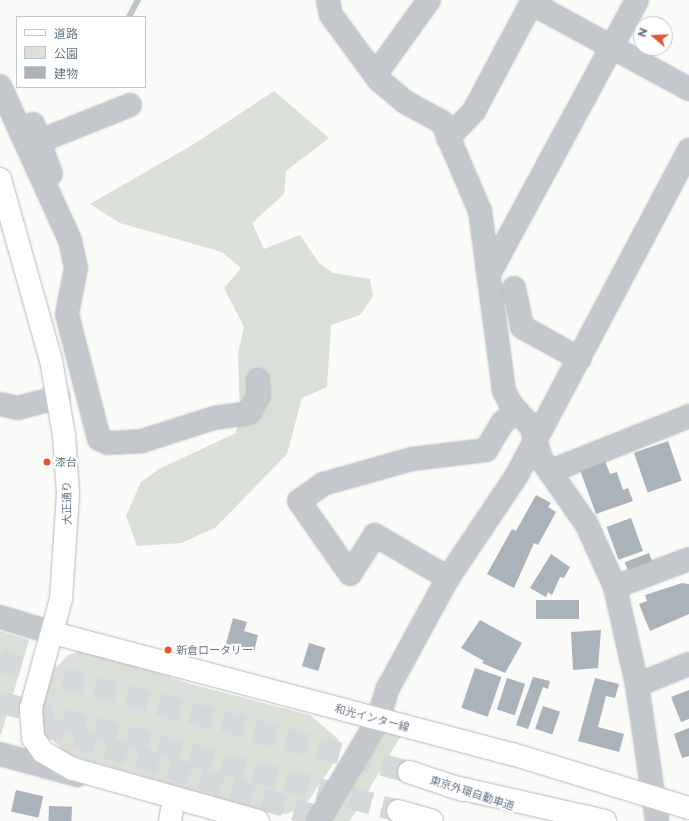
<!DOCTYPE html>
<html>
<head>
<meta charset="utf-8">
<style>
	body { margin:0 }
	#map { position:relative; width:689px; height:821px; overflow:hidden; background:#fafaf8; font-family:Montserrat,"Noto Sans JP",sans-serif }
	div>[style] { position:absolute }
	.green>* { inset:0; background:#dadfd7 }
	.stream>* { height:5.5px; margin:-2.75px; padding:0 2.75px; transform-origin:2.75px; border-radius:2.75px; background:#bbc7cb }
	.building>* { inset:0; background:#aab3b9; transform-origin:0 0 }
	.highway-tunnel>* { height:22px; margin-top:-11px; transform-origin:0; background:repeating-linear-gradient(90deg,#d5d9db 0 22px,transparent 0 33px) }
	.roads { filter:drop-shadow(0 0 1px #b5babe) drop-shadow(0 0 1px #b5babe) }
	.minor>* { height:22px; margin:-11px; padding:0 11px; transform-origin:11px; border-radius:11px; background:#c3c8cc }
	.major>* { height:22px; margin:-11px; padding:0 11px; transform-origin:11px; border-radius:11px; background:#fff }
	.highway>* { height:22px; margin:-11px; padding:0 11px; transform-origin:11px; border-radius:11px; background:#fff }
	.dots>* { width:11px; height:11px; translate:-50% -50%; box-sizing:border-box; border:2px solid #fff; border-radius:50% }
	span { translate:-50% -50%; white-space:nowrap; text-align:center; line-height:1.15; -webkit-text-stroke:4px #fff; paint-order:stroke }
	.poi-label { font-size:11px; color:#657683 }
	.left { translate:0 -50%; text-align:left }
	.street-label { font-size:11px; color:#657683 }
	.legend { position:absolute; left:16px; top:16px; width:130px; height:72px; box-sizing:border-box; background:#fff; border:1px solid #c1c8cd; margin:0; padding:5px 7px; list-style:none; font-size:12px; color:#657683 }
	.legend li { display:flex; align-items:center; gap:8px; height:20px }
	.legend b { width:20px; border:1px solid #c1c8cd }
	.north { position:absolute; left:633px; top:16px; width:40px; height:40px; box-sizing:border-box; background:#fff; border:1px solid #c1c8cd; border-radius:50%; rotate:289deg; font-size:11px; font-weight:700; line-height:16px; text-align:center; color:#657683 }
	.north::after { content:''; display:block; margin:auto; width:14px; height:18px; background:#e4572e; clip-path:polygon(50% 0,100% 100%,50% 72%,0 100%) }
</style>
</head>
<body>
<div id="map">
	<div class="green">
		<i style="clip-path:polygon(274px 91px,329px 138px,286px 171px,284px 194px,252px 223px,264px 249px,300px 235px,319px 263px,333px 273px,370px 279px,373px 296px,360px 315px,331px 325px,327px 387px,302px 398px,287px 454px,216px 527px,182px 543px,137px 546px,126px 516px,141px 482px,159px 469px,236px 433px,240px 415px,238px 353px,244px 327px,224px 288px,241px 268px,222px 252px,120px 223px,90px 204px,194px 144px)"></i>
		<i style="clip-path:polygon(0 631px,29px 640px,1px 735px,0 734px)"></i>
		<i style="clip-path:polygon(81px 651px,108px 656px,191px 684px,310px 715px,339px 740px,338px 757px,308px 801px,290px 813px,278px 815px,68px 755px,50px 738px,42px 703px,52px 672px,68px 655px)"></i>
		<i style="clip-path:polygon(384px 728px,402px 734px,350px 821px,330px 821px)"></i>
	</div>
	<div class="stream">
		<i style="left:129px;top:17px;width:19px;rotate:-62deg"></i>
	</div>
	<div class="building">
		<i style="left:668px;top:441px;width:42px;height:36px;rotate:71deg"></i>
		<i style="clip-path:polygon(605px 461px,610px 474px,617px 472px,623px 490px,628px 488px,633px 501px,596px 514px,580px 470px)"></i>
		<i style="clip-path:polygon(536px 495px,551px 503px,548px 507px,556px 512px,538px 545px,534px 543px,514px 588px,487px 574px,512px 529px,516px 531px)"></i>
		<i style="left:631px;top:518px;width:35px;height:26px;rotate:70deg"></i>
		<i style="left:649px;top:553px;width:17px;height:26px;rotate:69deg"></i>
		<i style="clip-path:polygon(551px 554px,570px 567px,564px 578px,560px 577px,552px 595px,548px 592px,546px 597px,530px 588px)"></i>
		<i style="clip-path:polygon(682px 583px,689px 584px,689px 614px,650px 631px,639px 604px,647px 601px,645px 595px)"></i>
		<i style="left:536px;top:600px;width:43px;height:19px"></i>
		<i style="clip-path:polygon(233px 618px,247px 622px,244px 631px,258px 635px,254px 652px,226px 644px)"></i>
		<i style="clip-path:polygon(480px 620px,522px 643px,505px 673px,482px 663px,484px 661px,461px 648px)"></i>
		<i style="clip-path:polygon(601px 630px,598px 668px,573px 670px,571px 632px)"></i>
		<i style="left:309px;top:643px;width:17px;height:24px;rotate:17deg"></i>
		<i style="left:475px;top:668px;width:28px;height:42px;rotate:19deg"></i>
		<i style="clip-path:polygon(533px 677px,550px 681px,548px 689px,543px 687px,528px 729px,516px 725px)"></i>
		<i style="left:507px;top:678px;width:19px;height:33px;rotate:18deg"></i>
		<i style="clip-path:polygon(595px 678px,619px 684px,615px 698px,606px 696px,598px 727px,624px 734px,619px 752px,578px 741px)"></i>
		<i style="clip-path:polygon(689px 690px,689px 719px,681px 722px,671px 697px)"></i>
		<i style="left:543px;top:706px;width:18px;height:24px;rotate:19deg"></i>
		<i style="clip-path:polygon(689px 728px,689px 756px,682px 758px,674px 734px)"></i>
		<i style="left:16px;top:790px;width:28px;height:22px;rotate:13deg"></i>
		<i style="left:49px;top:806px;width:23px;height:15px;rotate:2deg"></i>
	</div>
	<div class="highway-tunnel">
		<i style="left:0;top:661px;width:424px;rotate:15.2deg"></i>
		<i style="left:0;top:702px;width:413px;rotate:15.3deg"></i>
		<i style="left:44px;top:726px;width:301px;rotate:18.4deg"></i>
	</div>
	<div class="roads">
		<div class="minor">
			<i style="left:328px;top:0;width:15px;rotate:79deg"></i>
			<i style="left:331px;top:15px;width:81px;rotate:53.6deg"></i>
			<i style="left:379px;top:80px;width:34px;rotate:40deg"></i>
			<i style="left:405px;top:102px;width:42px;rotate:28.4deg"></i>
			<i style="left:442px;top:122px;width:97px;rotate:66.9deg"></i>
			<i style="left:480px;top:211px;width:182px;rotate:82.4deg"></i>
			<i style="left:504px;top:391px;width:13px;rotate:63deg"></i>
			<i style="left:510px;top:403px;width:31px;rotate:48deg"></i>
			<i style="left:531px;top:426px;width:34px;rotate:73deg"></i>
			<i style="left:541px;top:459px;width:80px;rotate:55.1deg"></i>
			<i style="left:587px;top:525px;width:68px;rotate:65.7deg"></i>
			<i style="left:615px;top:587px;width:100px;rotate:77.3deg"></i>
			<i style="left:637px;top:685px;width:137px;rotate:81.6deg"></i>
			<i style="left:531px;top:3px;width:180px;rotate:28.6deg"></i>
			<i style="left:375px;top:75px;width:92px;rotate:-54.2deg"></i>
			<i style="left:0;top:86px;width:169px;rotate:65.6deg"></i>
			<i style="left:70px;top:240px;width:29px;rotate:78deg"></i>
			<i style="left:76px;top:268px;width:47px;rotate:101.1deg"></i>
			<i style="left:67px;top:314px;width:129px;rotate:75.6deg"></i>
			<i style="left:99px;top:439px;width:10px;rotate:24deg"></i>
			<i style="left:108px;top:443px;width:34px;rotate:-3deg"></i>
			<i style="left:142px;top:441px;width:76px;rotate:-17.7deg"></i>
			<i style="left:214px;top:418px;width:35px;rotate:-8deg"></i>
			<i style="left:249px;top:413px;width:21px;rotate:-61deg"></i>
			<i style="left:259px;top:395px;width:15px;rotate:-94deg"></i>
			<i style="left:33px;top:124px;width:53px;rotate:70.2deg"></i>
			<i style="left:448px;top:138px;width:37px;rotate:-46deg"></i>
			<i style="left:474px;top:111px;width:126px;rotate:-62deg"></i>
			<i style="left:40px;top:141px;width:97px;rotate:-21.8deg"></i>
			<i style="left:490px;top:272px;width:309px;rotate:-61.6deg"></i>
			<i style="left:514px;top:288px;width:40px;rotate:78deg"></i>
			<i style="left:522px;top:327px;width:66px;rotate:28.9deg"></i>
			<i style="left:0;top:404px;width:18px;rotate:13deg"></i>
			<i style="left:18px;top:408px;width:42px;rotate:-15deg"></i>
			<i style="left:551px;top:471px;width:149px;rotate:-21.7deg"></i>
			<i style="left:448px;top:578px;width:85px;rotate:-149.5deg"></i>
			<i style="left:375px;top:535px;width:46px;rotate:122.7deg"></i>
			<i style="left:350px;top:574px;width:89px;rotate:-124.9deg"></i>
			<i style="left:299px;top:501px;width:29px;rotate:-35deg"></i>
			<i style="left:323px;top:484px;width:92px;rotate:-15.7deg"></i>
			<i style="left:412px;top:459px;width:75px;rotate:-6.9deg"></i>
			<i style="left:486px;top:450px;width:33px;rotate:-59deg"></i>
			<i style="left:503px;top:422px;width:17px;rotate:-36deg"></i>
			<i style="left:615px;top:587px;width:79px;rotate:-20.7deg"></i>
			<i style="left:0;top:617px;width:55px;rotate:16.8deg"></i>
			<i style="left:637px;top:685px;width:56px;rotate:-22deg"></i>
			<i style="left:0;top:754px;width:80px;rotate:15.3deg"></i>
			<i style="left:318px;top:821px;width:117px;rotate:-59.3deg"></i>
			<i style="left:378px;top:720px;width:34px;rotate:-73deg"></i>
			<i style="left:388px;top:688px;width:125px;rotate:-61.4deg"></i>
			<i style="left:448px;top:578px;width:124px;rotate:-56.2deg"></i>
			<i style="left:517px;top:475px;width:368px;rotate:-62.1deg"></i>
		</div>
		<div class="major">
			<i style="left:0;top:179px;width:188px;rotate:74.3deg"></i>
			<i style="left:51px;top:360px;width:76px;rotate:80.2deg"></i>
			<i style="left:64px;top:435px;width:59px;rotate:86.1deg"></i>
			<i style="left:68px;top:494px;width:105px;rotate:93.8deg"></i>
			<i style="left:61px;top:599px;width:113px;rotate:105.4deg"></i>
			<i style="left:31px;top:708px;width:30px;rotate:86deg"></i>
			<i style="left:33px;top:738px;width:17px;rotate:54deg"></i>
			<i style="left:43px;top:752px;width:34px;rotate:30deg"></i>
			<i style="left:73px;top:769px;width:192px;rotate:15.7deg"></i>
			<i style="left:53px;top:633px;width:475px;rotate:14.8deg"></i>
			<i style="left:512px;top:754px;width:185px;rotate:17deg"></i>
			<i style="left:170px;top:821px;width:23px;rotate:-80deg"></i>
		</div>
		<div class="highway">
			<i style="left:409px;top:772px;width:57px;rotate:18.4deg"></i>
			<i style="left:450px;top:786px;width:159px;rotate:12.7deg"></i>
			<i style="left:398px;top:811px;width:35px;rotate:16deg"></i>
		</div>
	</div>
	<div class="dots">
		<i style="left:47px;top:462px;background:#e4572e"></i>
		<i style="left:168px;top:650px;background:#e4572e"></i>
	</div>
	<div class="poi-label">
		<span class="left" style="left:55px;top:462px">漆台</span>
		<span class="left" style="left:176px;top:650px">新倉ロータリー</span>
	</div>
	<div class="street-label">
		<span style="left:67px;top:503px;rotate:-91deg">大正通り</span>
		<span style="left:372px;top:718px;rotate:15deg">和光インター線</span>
		<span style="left:472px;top:793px;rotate:18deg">東京外環自動車道</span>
	</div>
	<ul class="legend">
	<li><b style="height:5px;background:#fff"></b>道路</li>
	<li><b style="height:11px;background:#dadfd7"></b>公園</li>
	<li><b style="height:11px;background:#aab3b9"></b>建物</li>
	</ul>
	<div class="north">N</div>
</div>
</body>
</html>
